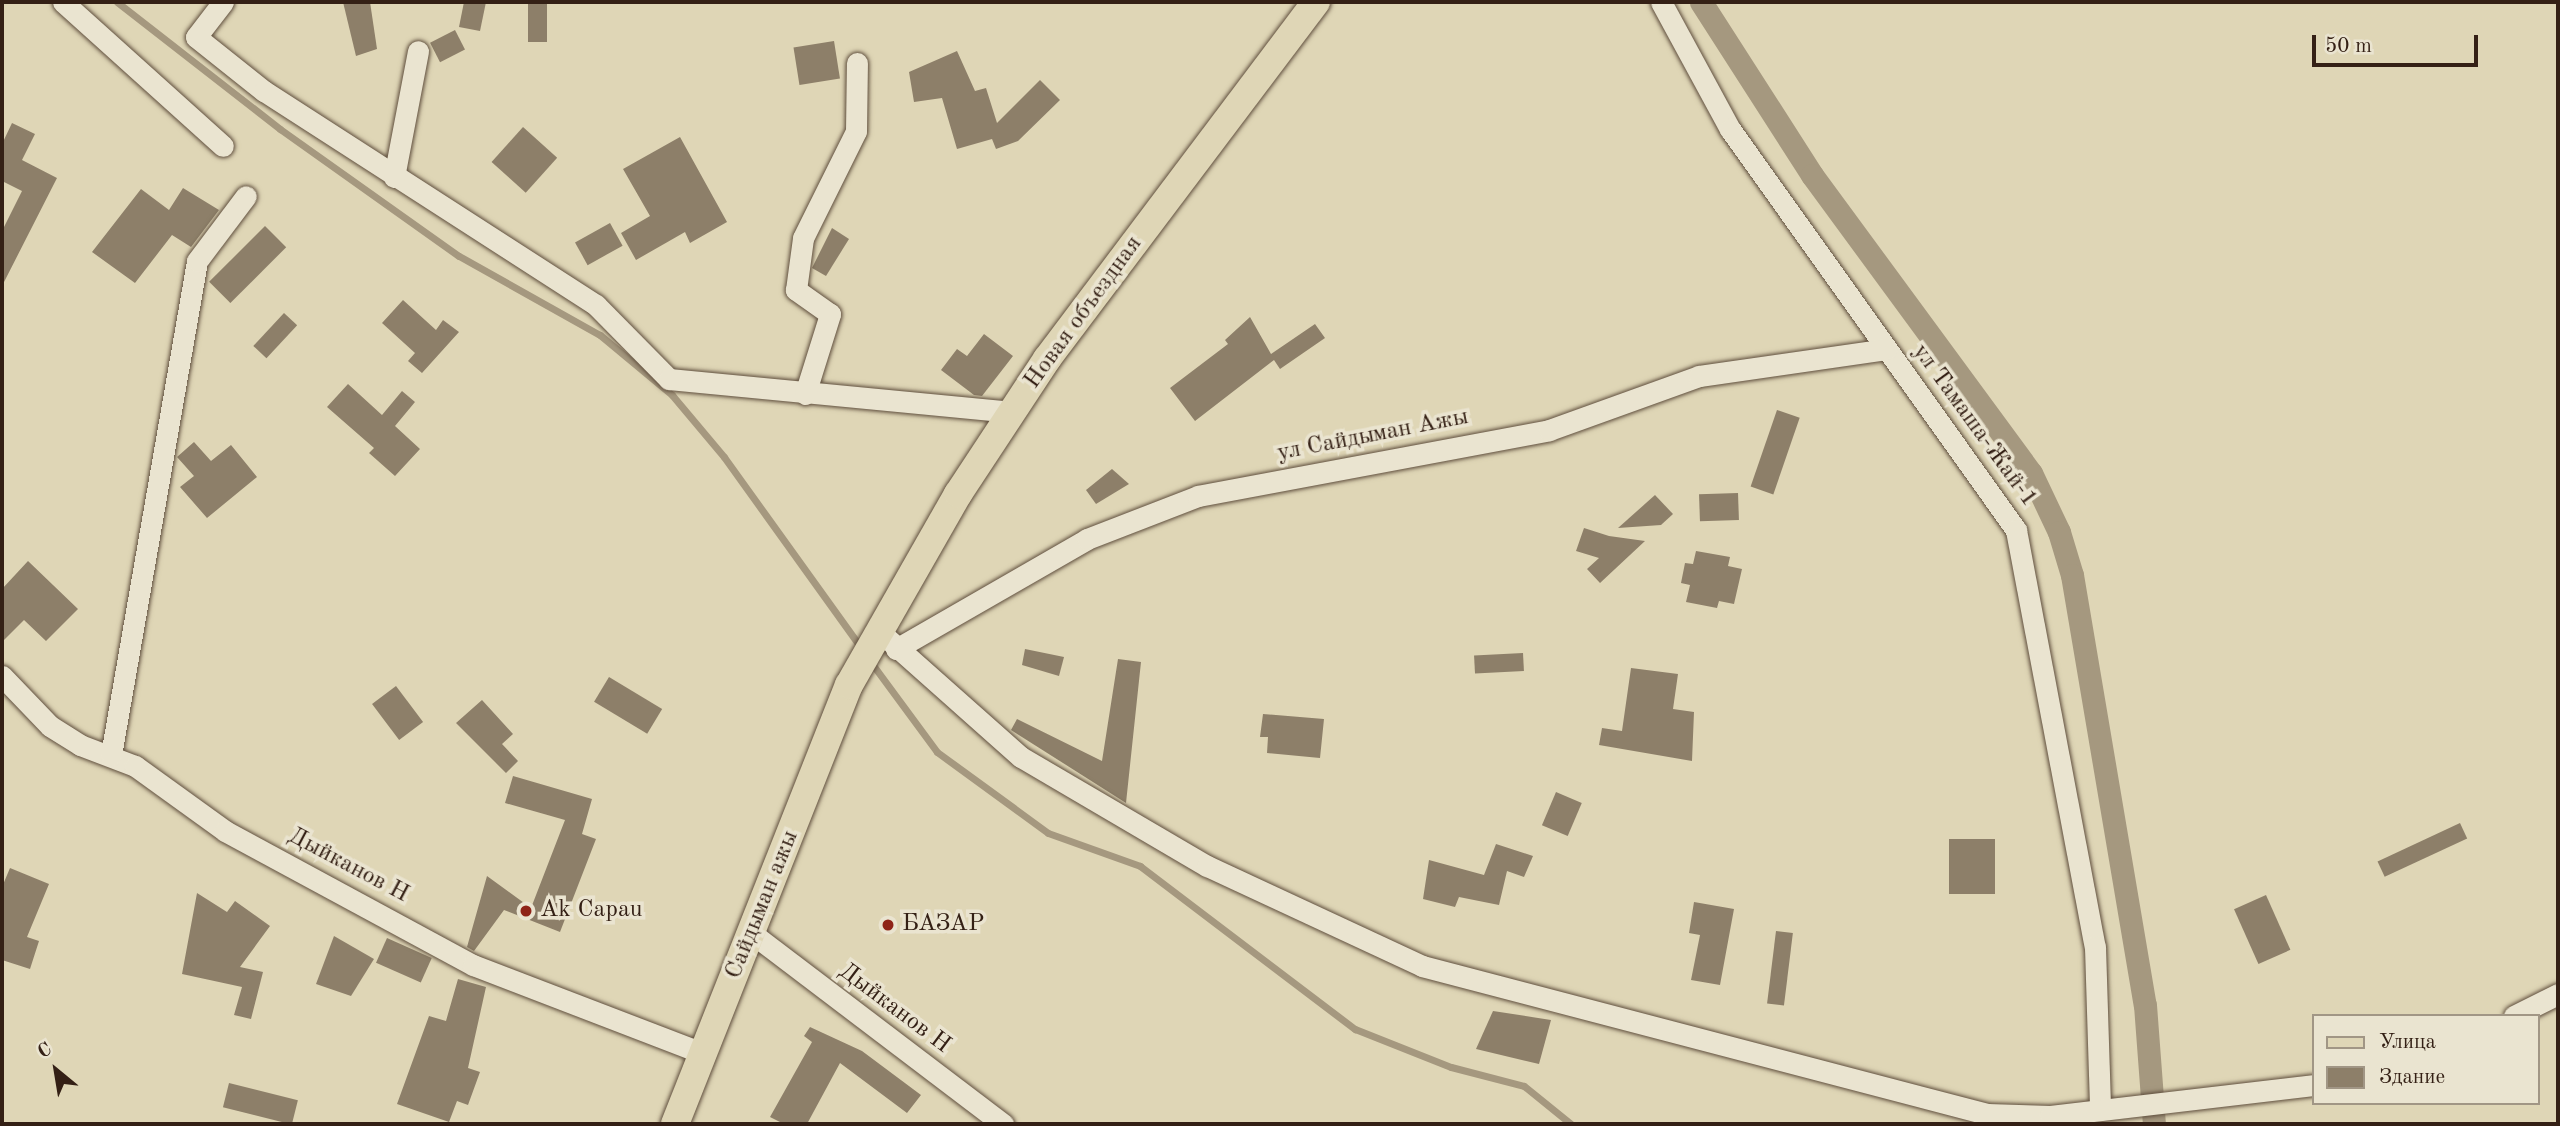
<!DOCTYPE html>
<html>
<head>
<meta charset="utf-8">
<style>
	body { margin:0 }
	#map { position:relative; width:2560px; height:1126px; overflow:hidden; background:#dfd6b6; font-family:"Old Standard TT",serif }
	div>[style] { position:absolute }
	.stream>* { height:7px; margin:-3.5px; padding:0 3.5px; transform-origin:3.5px; border-radius:3.5px; background:#a5987f }
	.canal>* { height:23px; margin:-11.5px; padding:0 11.5px; transform-origin:11.5px; border-radius:11.5px; background:#a5987f }
	.building>* { inset:0; background:#8d7f69; transform-origin:0 0 }
	.roads { filter:drop-shadow(0 0 2px #5f4e3d) drop-shadow(0 0 2px #5f4e3d) }
	.minor>* { height:21px; margin:-10.5px; padding:0 10.5px; transform-origin:10.5px; border-radius:10.5px; background:#eae4d0 }
	.major>* { height:28px; margin:-14px; padding:0 14px; transform-origin:14px; border-radius:14px; background:#dfd6b6 }
	.dots>* { width:19px; height:19px; translate:-50% -50%; box-sizing:border-box; border:4px solid #eae4d0; border-radius:50% }
	span { translate:-50% -50%; white-space:nowrap; text-align:center; line-height:1.15; -webkit-text-stroke:7px #eae4d0; paint-order:stroke }
	.street-label { font-size:24px; color:#342015 }
	.poi-label { font-size:24px; color:#342015 }
	.left { translate:0 -50%; text-align:left }
	.frame { position:absolute; inset:0; border:4px solid #342015; pointer-events:none }
	.legend { position:absolute; left:2312px; top:1014px; width:228px; height:91px; box-sizing:border-box; background:#eae4d0; border:2px solid #a19685; margin:0; padding:9px 12px; list-style:none; font-size:21px; color:#342015 }
	.legend li { display:flex; align-items:center; gap:14px; height:35px }
	.legend b { width:35px; border:2px solid #a19685 }
	.north { position:absolute; left:21px; top:1035px; width:70px; height:70px; -webkit-text-stroke:5px #eae4d0; paint-order:stroke; rotate:330deg; font-size:19px; font-weight:700; line-height:28px; text-align:center; color:#342015 }
	.north::after { content:''; display:block; margin:auto; width:24px; height:32px; background:#342015; clip-path:polygon(50% 0,100% 100%,50% 72%,0 100%) }
	.scale { position:absolute; left:2312px; top:35px; width:166px; height:32px; box-sizing:border-box; border:4px solid #342015; border-top:0; padding-left:9px; font-size:21px; line-height:24px; white-space:nowrap; color:#342015; -webkit-text-stroke:5px #eae4d0; paint-order:stroke }
</style>
</head>
<body>
<div id="map">
	<div class="stream">
		<i style="left:117px;top:2px;width:207px;rotate:37.9deg"></i>
		<i style="left:280px;top:129px;width:219px;rotate:35.4deg"></i>
		<i style="left:459px;top:256px;width:162px;rotate:29.3deg"></i>
		<i style="left:600px;top:335px;width:94px;rotate:39.8deg"></i>
		<i style="left:672px;top:395px;width:81px;rotate:50deg"></i>
		<i style="left:724px;top:457px;width:235px;rotate:54.3deg"></i>
		<i style="left:870px;top:661px;width:113px;rotate:53.6deg"></i>
		<i style="left:937px;top:752px;width:137px;rotate:36.1deg"></i>
		<i style="left:1048px;top:833px;width:98px;rotate:19.7deg"></i>
		<i style="left:1140px;top:866px;width:270px;rotate:37.2deg"></i>
		<i style="left:1355px;top:1029px;width:103px;rotate:21.6deg"></i>
		<i style="left:1451px;top:1067px;width:75px;rotate:14.6deg"></i>
		<i style="left:1524px;top:1086px;width:60px;rotate:39deg"></i>
	</div>
	<div class="canal">
		<i style="left:1701px;top:2px;width:206px;rotate:57.3deg"></i>
		<i style="left:1812px;top:175px;width:370px;rotate:53.7deg"></i>
		<i style="left:2031px;top:473px;width:65px;rotate:64.6deg"></i>
		<i style="left:2059px;top:532px;width:45px;rotate:73.2deg"></i>
		<i style="left:2072px;top:575px;width:436px;rotate:80.4deg"></i>
		<i style="left:2145px;top:1005px;width:119px;rotate:85.7deg"></i>
	</div>
	<div class="building">
		<i style="clip-path:polygon(343px 2px,370px 2px,377px 49px,356px 56px)"></i>
		<i style="clip-path:polygon(464px 2px,486px 2px,480px 31px,459px 27px)"></i>
		<i style="left:528px;top:2px;width:19px;height:40px"></i>
		<i style="left:455px;top:30px;width:22px;height:28px;rotate:63deg"></i>
		<i style="left:834px;top:41px;width:38px;height:41px;rotate:81deg"></i>
		<i style="clip-path:polygon(957px 51px,975px 91px,986px 88px,997px 123px,1040px 80px,1060px 100px,1018px 141px,996px 149px,992px 139px,957px 149px,942px 98px,914px 102px,909px 72px)"></i>
		<i style="clip-path:polygon(12px 123px,35px 134px,22px 160px,57px 178px,2px 286px,2px 231px,22px 191px,2px 181px,2px 144px)"></i>
		<i style="left:523px;top:127px;width:46px;height:47px;rotate:42deg"></i>
		<i style="clip-path:polygon(680px 137px,727px 222px,690px 243px,685px 232px,636px 260px,621px 233px,650px 216px,623px 169px)"></i>
		<i style="clip-path:polygon(183px 188px,219px 210px,191px 247px,172px 235px,135px 283px,92px 252px,141px 189px,169px 210px)"></i>
		<i style="left:610px;top:223px;width:26px;height:40px;rotate:61deg"></i>
		<i style="left:265px;top:226px;width:30px;height:79px;rotate:45deg"></i>
		<i style="clip-path:polygon(832px 228px,849px 239px,826px 276px,812px 268px)"></i>
		<i style="clip-path:polygon(403px 300px,436px 330px,443px 320px,459px 332px,422px 373px,408px 361px,415px 353px,382px 323px)"></i>
		<i style="left:284px;top:313px;width:18px;height:45px;rotate:43deg"></i>
		<i style="clip-path:polygon(1250px 317px,1271px 354px,1315px 324px,1325px 338px,1280px 369px,1274px 360px,1195px 421px,1170px 388px,1228px 344px,1225px 340px)"></i>
		<i style="clip-path:polygon(984px 334px,1013px 356px,982px 396px,974px 395px,941px 370px,957px 349px,967px 356px)"></i>
		<i style="clip-path:polygon(348px 384px,382px 415px,402px 391px,415px 402px,395px 426px,420px 449px,395px 476px,369px 453px,374px 448px,327px 407px)"></i>
		<i style="left:1777px;top:410px;width:24px;height:81px;rotate:19deg"></i>
		<i style="clip-path:polygon(194px 442px,211px 461px,231px 445px,257px 477px,207px 518px,180px 487px,194px 476px,177px 457px)"></i>
		<i style="clip-path:polygon(1112px 469px,1129px 484px,1096px 504px,1086px 490px)"></i>
		<i style="left:1738px;top:493px;width:27px;height:39px;rotate:88deg"></i>
		<i style="clip-path:polygon(1655px 495px,1673px 514px,1661px 525px,1618px 528px)"></i>
		<i style="clip-path:polygon(1584px 528px,1609px 536px,1645px 541px,1600px 583px,1587px 569px,1599px 558px,1576px 551px)"></i>
		<i style="clip-path:polygon(1696px 551px,1730px 557px,1728px 566px,1742px 569px,1734px 604px,1719px 601px,1717px 608px,1686px 602px,1690px 585px,1681px 583px,1685px 563px,1693px 564px)"></i>
		<i style="clip-path:polygon(28px 561px,78px 609px,46px 641px,24px 620px,2px 642px,2px 589px)"></i>
		<i style="clip-path:polygon(1025px 649px,1064px 657px,1059px 676px,1022px 665px)"></i>
		<i style="left:1523px;top:653px;width:18px;height:49px;rotate:87deg"></i>
		<i style="clip-path:polygon(1118px 659px,1141px 662px,1126px 803px,1011px 730px,1017px 719px,1102px 761px)"></i>
		<i style="clip-path:polygon(1631px 668px,1678px 674px,1673px 709px,1694px 712px,1692px 761px,1599px 745px,1602px 728px,1622px 731px)"></i>
		<i style="left:609px;top:677px;width:62px;height:29px;rotate:31deg"></i>
		<i style="left:396px;top:686px;width:45px;height:30px;rotate:53deg"></i>
		<i style="clip-path:polygon(482px 700px,513px 734px,502px 744px,518px 761px,506px 773px,456px 723px)"></i>
		<i style="clip-path:polygon(1263px 714px,1324px 719px,1320px 758px,1267px 753px,1268px 737px,1260px 737px)"></i>
		<i style="clip-path:polygon(513px 776px,592px 799px,582px 834px,596px 839px,560px 932px,504px 910px,474px 951px,467px 947px,487px 876px,531px 908px,565px 820px,505px 803px)"></i>
		<i style="left:1556px;top:792px;width:28px;height:36px;rotate:23deg"></i>
		<i style="left:2460px;top:823px;width:17px;height:91px;rotate:65deg"></i>
		<i style="left:1995px;top:839px;width:55px;height:46px;rotate:90deg"></i>
		<i style="clip-path:polygon(1496px 844px,1533px 856px,1524px 877px,1507px 871px,1499px 905px,1459px 897px,1455px 907px,1423px 899px,1429px 860px,1484px 875px)"></i>
		<i style="clip-path:polygon(10px 868px,49px 884px,27px 937px,39px 941px,30px 969px,2px 960px,2px 887px)"></i>
		<i style="clip-path:polygon(197px 893px,227px 912px,235px 901px,270px 926px,240px 967px,263px 972px,251px 1019px,234px 1015px,242px 987px,182px 974px)"></i>
		<i style="left:2266px;top:895px;width:60px;height:35px;rotate:66deg"></i>
		<i style="clip-path:polygon(1694px 902px,1734px 909px,1720px 985px,1691px 980px,1700px 935px,1689px 933px)"></i>
		<i style="left:1776px;top:931px;width:17px;height:73px;rotate:7deg"></i>
		<i style="clip-path:polygon(334px 936px,374px 959px,351px 996px,316px 984px)"></i>
		<i style="left:387px;top:938px;width:49px;height:27px;rotate:24deg"></i>
		<i style="clip-path:polygon(458px 979px,486px 987px,468px 1068px,480px 1072px,468px 1105px,457px 1101px,449px 1122px,397px 1104px,429px 1016px,446px 1021px)"></i>
		<i style="clip-path:polygon(1493px 1011px,1551px 1020px,1539px 1064px,1476px 1049px)"></i>
		<i style="clip-path:polygon(810px 1027px,862px 1051px,921px 1095px,907px 1113px,840px 1063px,807px 1124px,784px 1124px,770px 1117px,812px 1042px,804px 1036px)"></i>
		<i style="left:229px;top:1083px;width:71px;height:25px;rotate:14deg"></i>
	</div>
	<div class="roads">
		<div class="minor">
			<i style="left:63px;top:2px;width:215px;rotate:42deg"></i>
			<i style="left:223px;top:2px;width:44px;rotate:127.6deg"></i>
			<i style="left:196px;top:37px;width:87px;rotate:38.5deg"></i>
			<i style="left:264px;top:91px;width:395px;rotate:32.8deg"></i>
			<i style="left:596px;top:305px;width:104px;rotate:45.4deg"></i>
			<i style="left:669px;top:379px;width:345px;rotate:5.5deg"></i>
			<i style="left:1661px;top:2px;width:145px;rotate:61.5deg"></i>
			<i style="left:1730px;top:129px;width:493px;rotate:54.5deg"></i>
			<i style="left:2016px;top:530px;width:424px;rotate:79.3deg"></i>
			<i style="left:2095px;top:947px;width:163px;rotate:88.2deg"></i>
			<i style="left:394px;top:177px;width:128px;rotate:-79.2deg"></i>
			<i style="left:805px;top:394px;width:84px;rotate:-72.6deg"></i>
			<i style="left:830px;top:314px;width:42px;rotate:-144.8deg"></i>
			<i style="left:796px;top:290px;width:52px;rotate:-82.3deg"></i>
			<i style="left:803px;top:238px;width:119px;rotate:-63.6deg"></i>
			<i style="left:856px;top:131px;width:68px;rotate:-89.2deg"></i>
			<i style="left:880px;top:632px;width:188px;rotate:41.6deg"></i>
			<i style="left:1021px;top:757px;width:216px;rotate:30.4deg"></i>
			<i style="left:1207px;top:866px;width:237px;rotate:24.9deg"></i>
			<i style="left:1422px;top:966px;width:584px;rotate:14.68deg"></i>
			<i style="left:1987px;top:1114px;width:63px;rotate:1.8deg"></i>
			<i style="left:2050px;top:1116px;width:265px;rotate:-6.7deg"></i>
			<i style="left:896px;top:649px;width:220px;rotate:-29.9deg"></i>
			<i style="left:1087px;top:539px;width:119px;rotate:-21.2deg"></i>
			<i style="left:1198px;top:496px;width:357px;rotate:-10.6deg"></i>
			<i style="left:1549px;top:430px;width:159px;rotate:-19.8deg"></i>
			<i style="left:1699px;top:376px;width:189px;rotate:-8.2deg"></i>
			<i style="left:2px;top:676px;width:69px;rotate:46.2deg"></i>
			<i style="left:50px;top:726px;width:36px;rotate:32deg"></i>
			<i style="left:80px;top:745px;width:59px;rotate:20.9deg"></i>
			<i style="left:135px;top:766px;width:111px;rotate:35.8deg"></i>
			<i style="left:225px;top:831px;width:282px;rotate:28.4deg"></i>
			<i style="left:473px;top:965px;width:243px;rotate:21deg"></i>
			<i style="left:111px;top:755px;width:501px;rotate:-80.12deg"></i>
			<i style="left:197px;top:261px;width:81px;rotate:-53deg"></i>
			<i style="left:754px;top:935px;width:313px;rotate:37.2deg"></i>
			<i style="left:2514px;top:1016px;width:49px;rotate:-26.6deg"></i>
		</div>
		<div class="major">
			<i style="left:675px;top:1124px;width:472px;rotate:-68.4deg"></i>
			<i style="left:849px;top:685px;width:220px;rotate:-60.3deg"></i>
			<i style="left:958px;top:494px;width:162px;rotate:-56.6deg"></i>
			<i style="left:1047px;top:359px;width:447px;rotate:-53deg"></i>
		</div>
	</div>
	<div class="dots">
		<i style="left:526px;top:911px;background:#8f2418"></i>
		<i style="left:888px;top:925px;background:#8f2418"></i>
	</div>
	<div class="street-label">
		<span style="left:1084px;top:313px;rotate:-54deg">Новая объездная</span>
		<span style="left:1974px;top:426px;rotate:54deg">ул Тамаша-Жай-1</span>
		<span style="left:1373px;top:436px;rotate:-11deg">ул Сайдыман Ажы</span>
		<span style="left:348px;top:866px;rotate:28deg">Дыйканов Н</span>
		<span style="left:763px;top:905px;rotate:-68deg">Сайдыман ажы</span>
		<span style="left:894px;top:1009px;rotate:37deg">Дыйканов Н</span>
	</div>
	<div class="poi-label">
		<span class="left" style="left:540px;top:911px">Ak Capau</span>
		<span class="left" style="left:902px;top:925px">БАЗАР</span>
	</div>
	<div class="frame"></div>
	<ul class="legend">
	<li><b style="height:9px;background:#dfd6b6"></b>Улица</li>
	<li><b style="height:19px;background:#8d7f69"></b>Здание</li>
	</ul>
	<div class="north">С</div>
	<div class="scale">50 m</div>
</div>
</body>
</html>
